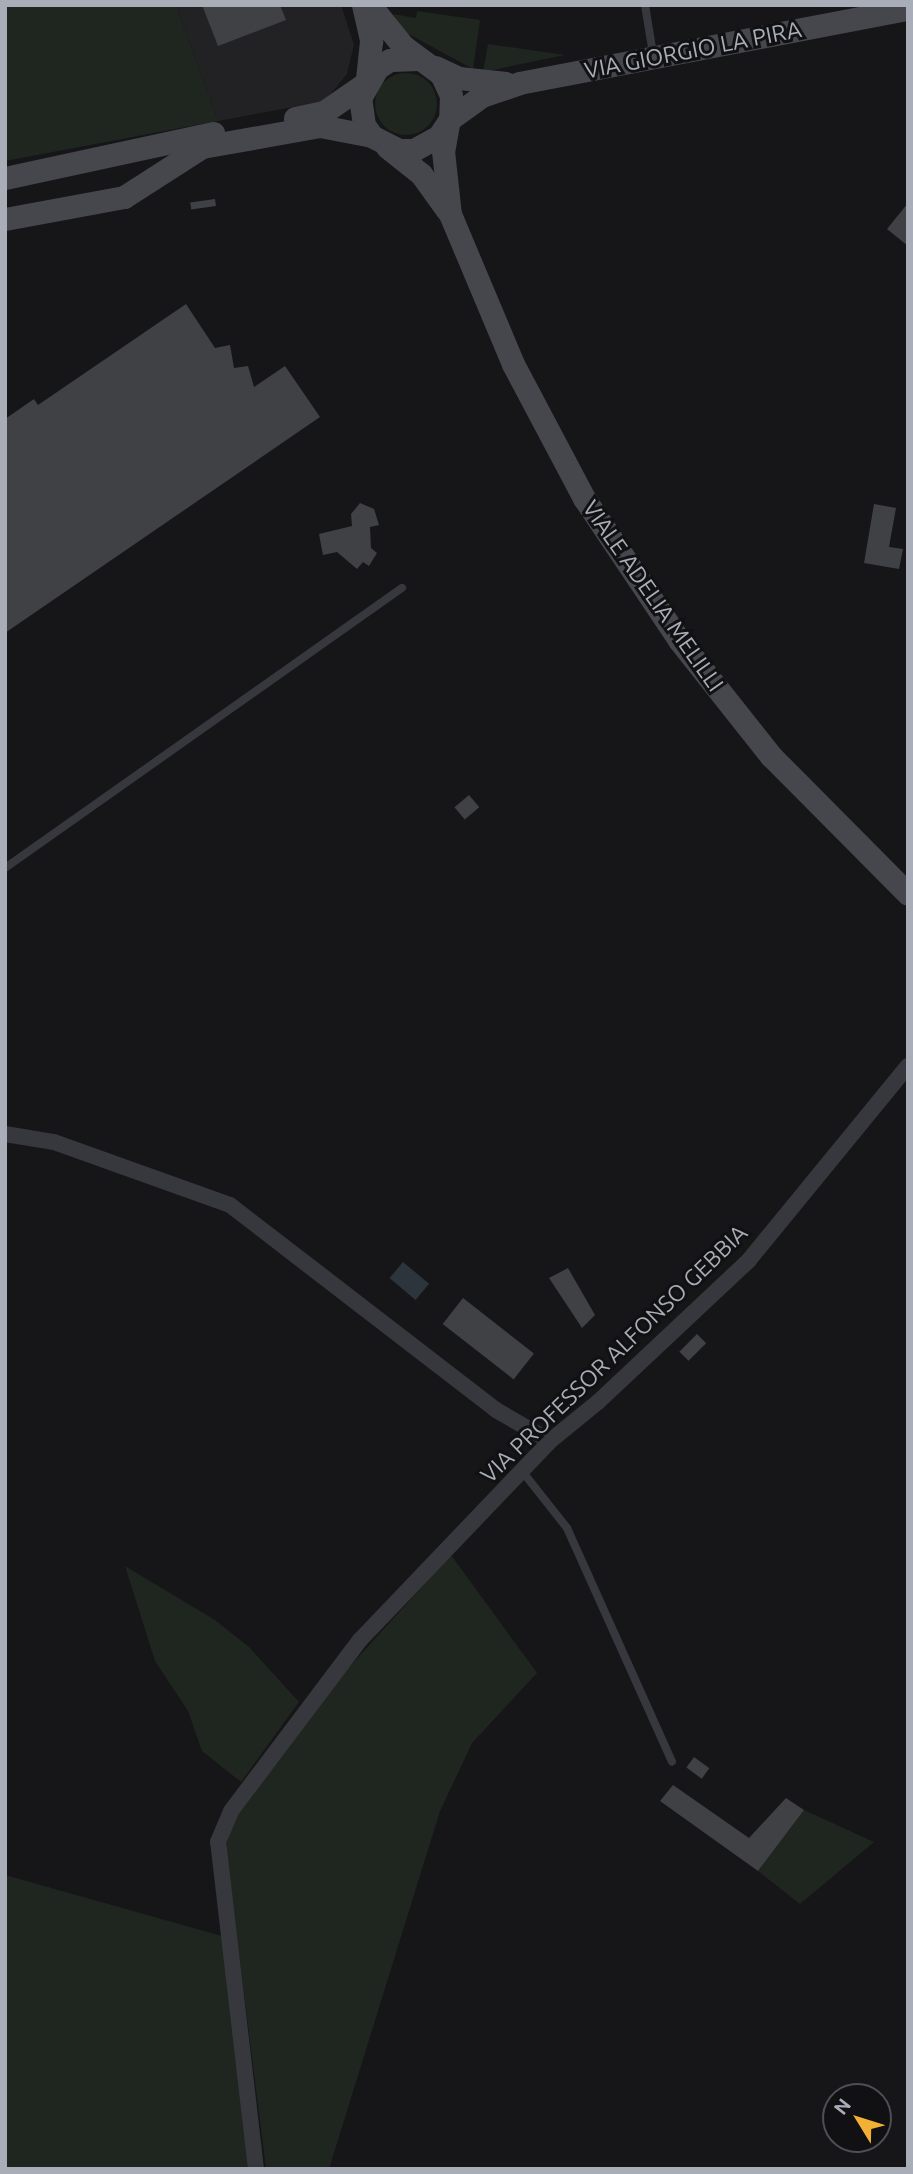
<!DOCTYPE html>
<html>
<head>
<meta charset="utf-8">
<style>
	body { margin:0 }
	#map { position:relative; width:913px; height:2174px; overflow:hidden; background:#161618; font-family:Ubuntu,sans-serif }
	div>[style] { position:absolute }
	.built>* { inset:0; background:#222225 }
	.green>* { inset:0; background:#1e261f }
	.round { border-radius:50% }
	.water>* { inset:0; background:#2c353c; transform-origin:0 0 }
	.building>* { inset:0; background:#404145; transform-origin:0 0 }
	.lane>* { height:8px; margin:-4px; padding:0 4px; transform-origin:4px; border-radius:4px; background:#37383d }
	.street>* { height:16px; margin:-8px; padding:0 8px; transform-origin:8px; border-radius:8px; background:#37383d }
	.secondary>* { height:23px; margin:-11.5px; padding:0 11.5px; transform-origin:11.5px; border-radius:11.5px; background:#45474d }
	span { translate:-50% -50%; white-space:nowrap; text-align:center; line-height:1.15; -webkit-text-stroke:6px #111113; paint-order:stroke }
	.street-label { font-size:23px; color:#a8adb8 }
	.frame { position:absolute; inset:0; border:7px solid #a8adb8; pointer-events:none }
	.north { position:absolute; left:822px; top:2083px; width:70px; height:70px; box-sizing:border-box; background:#111113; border:2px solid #4d4f55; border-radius:50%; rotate:308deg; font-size:19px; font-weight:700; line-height:28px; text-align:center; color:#a8adb8 }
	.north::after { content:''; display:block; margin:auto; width:24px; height:32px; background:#f2b134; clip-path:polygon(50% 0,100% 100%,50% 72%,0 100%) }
</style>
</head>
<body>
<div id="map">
	<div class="built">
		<i style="clip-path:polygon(176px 5px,341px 5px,354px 45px,347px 74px,325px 101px,218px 121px)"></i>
	</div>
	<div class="green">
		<i style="clip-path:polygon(5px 5px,176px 5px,218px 121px,5px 161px)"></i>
		<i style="clip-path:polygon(417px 11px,480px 20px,473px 69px,403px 31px,393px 14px,416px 18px)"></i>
		<i style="clip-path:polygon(488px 44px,565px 55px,483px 72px)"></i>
		<i class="round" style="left:375px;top:73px;width:62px;height:62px"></i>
		<i style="clip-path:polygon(451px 1555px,537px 1673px,472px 1743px,440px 1811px,329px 2169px,266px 2169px,226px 1850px,230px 1824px,341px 1676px)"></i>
		<i style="clip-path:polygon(125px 1566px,215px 1620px,250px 1648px,299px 1702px,241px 1782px,202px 1751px,188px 1711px,155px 1661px)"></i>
		<i style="clip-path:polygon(804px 1810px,874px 1842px,800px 1904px,758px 1871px)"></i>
		<i style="clip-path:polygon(5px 1875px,222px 1936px,249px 2169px,5px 2169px)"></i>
	</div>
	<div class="water">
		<i style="left:403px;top:1262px;width:34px;height:21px;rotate:40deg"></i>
	</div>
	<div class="building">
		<i style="clip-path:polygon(202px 5px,280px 5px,286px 20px,218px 46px)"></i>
		<i style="left:215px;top:199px;width:7px;height:25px;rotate:82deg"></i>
		<i style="clip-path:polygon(908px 203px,908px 246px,887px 229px)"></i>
		<i style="clip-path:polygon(186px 304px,215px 348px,230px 345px,234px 368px,248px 366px,254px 387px,285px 366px,320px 417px,5px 633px,5px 419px,34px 399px,38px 405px)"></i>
		<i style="clip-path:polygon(360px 503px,374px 509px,379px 525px,370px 527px,371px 548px,377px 553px,369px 566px,363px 562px,357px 569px,337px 552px,323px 555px,319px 534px,352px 526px,351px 514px)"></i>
		<i style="clip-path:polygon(874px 504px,896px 508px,889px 547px,903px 549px,899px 569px,864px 563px)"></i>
		<i style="left:469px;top:795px;width:16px;height:19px;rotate:50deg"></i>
		<i style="clip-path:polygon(568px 1268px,595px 1315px,582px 1328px,549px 1278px)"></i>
		<i style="left:463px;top:1298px;width:90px;height:33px;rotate:38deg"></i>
		<i style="left:697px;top:1334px;width:13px;height:25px;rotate:45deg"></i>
		<i style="left:694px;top:1757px;width:19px;height:13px;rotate:36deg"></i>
		<i style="clip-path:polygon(673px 1785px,749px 1838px,786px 1798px,804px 1810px,758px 1871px,660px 1801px)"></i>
	</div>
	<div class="lane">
		<i style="left:645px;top:5px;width:50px;rotate:80.7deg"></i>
		<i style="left:5px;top:868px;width:486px;rotate:-35.2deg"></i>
		<i style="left:522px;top:1471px;width:73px;rotate:51.7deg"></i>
		<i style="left:567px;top:1528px;width:256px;rotate:65.8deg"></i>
	</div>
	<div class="street">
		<i style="left:5px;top:1134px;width:50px;rotate:9.3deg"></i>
		<i style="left:54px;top:1142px;width:187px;rotate:19.7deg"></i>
		<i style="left:230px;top:1205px;width:336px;rotate:37.6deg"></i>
		<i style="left:496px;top:1410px;width:62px;rotate:29.9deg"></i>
		<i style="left:256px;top:2169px;width:329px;rotate:-96.6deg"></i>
		<i style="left:218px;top:1842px;width:34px;rotate:-67deg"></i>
		<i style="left:231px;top:1811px;width:214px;rotate:-53deg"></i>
		<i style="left:360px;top:1640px;width:275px;rotate:-46.3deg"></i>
		<i style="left:550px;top:1441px;width:62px;rotate:-39.1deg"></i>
		<i style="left:598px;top:1402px;width:207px;rotate:-43.2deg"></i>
		<i style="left:749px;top:1260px;width:251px;rotate:-50.7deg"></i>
	</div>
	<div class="secondary">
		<i style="left:363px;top:5px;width:37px;rotate:77deg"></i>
		<i style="left:371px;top:41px;width:37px;rotate:96deg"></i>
		<i style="left:370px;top:5px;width:53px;rotate:51.2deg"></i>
		<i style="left:403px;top:46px;width:47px;rotate:36.4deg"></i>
		<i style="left:441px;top:74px;width:23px;rotate:65deg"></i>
		<i style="left:451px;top:95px;width:24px;rotate:92deg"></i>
		<i style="left:450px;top:119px;width:20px;rotate:123deg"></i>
		<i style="left:439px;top:136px;width:29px;rotate:151deg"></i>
		<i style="left:414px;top:150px;width:15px;rotate:180deg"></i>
		<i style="left:399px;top:150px;width:30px;rotate:-153deg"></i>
		<i style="left:372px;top:136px;width:14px;rotate:-126deg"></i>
		<i style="left:364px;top:125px;width:27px;rotate:-98deg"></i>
		<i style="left:360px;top:98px;width:34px;rotate:-60deg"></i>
		<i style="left:377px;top:68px;width:15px;rotate:-32deg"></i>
		<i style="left:390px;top:60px;width:29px;rotate:-2deg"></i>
		<i style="left:435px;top:67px;width:26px;rotate:25deg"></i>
		<i style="left:459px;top:78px;width:47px;rotate:6.1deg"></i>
		<i style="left:295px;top:118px;width:30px;rotate:-12deg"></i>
		<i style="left:324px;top:112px;width:47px;rotate:-34.7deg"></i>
		<i style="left:450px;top:119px;width:39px;rotate:-36deg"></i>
		<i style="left:482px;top:96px;width:39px;rotate:-19deg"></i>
		<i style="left:519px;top:83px;width:396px;rotate:-10.8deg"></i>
		<i style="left:448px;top:124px;width:27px;rotate:100deg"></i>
		<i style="left:443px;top:151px;width:63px;rotate:83.7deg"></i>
		<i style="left:450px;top:214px;width:163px;rotate:67.2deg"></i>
		<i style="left:513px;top:364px;width:152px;rotate:62.1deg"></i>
		<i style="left:584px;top:498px;width:171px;rotate:56.2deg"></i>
		<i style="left:679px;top:640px;width:148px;rotate:51.6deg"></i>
		<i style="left:771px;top:756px;width:194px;rotate:45.2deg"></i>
		<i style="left:387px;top:147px;width:43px;rotate:38.5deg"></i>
		<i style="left:421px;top:174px;width:44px;rotate:54.2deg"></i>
		<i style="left:5px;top:178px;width:213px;rotate:-12.2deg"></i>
		<i style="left:5px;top:219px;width:121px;rotate:-10.5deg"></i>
		<i style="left:124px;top:197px;width:93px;rotate:-32.7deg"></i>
		<i style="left:202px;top:147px;width:120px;rotate:-10.1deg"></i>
		<i style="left:320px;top:126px;width:53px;rotate:10.9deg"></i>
	</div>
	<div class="street-label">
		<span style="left:693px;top:50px;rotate:-11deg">VIA GIORGIO LA PIRA</span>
		<span style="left:653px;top:596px;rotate:55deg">VIALE ADELIA MELILLI</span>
		<span style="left:614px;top:1354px;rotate:-44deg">VIA PROFESSOR ALFONSO GEBBIA</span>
	</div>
	<div class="frame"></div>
	<div class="north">N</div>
</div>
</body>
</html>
